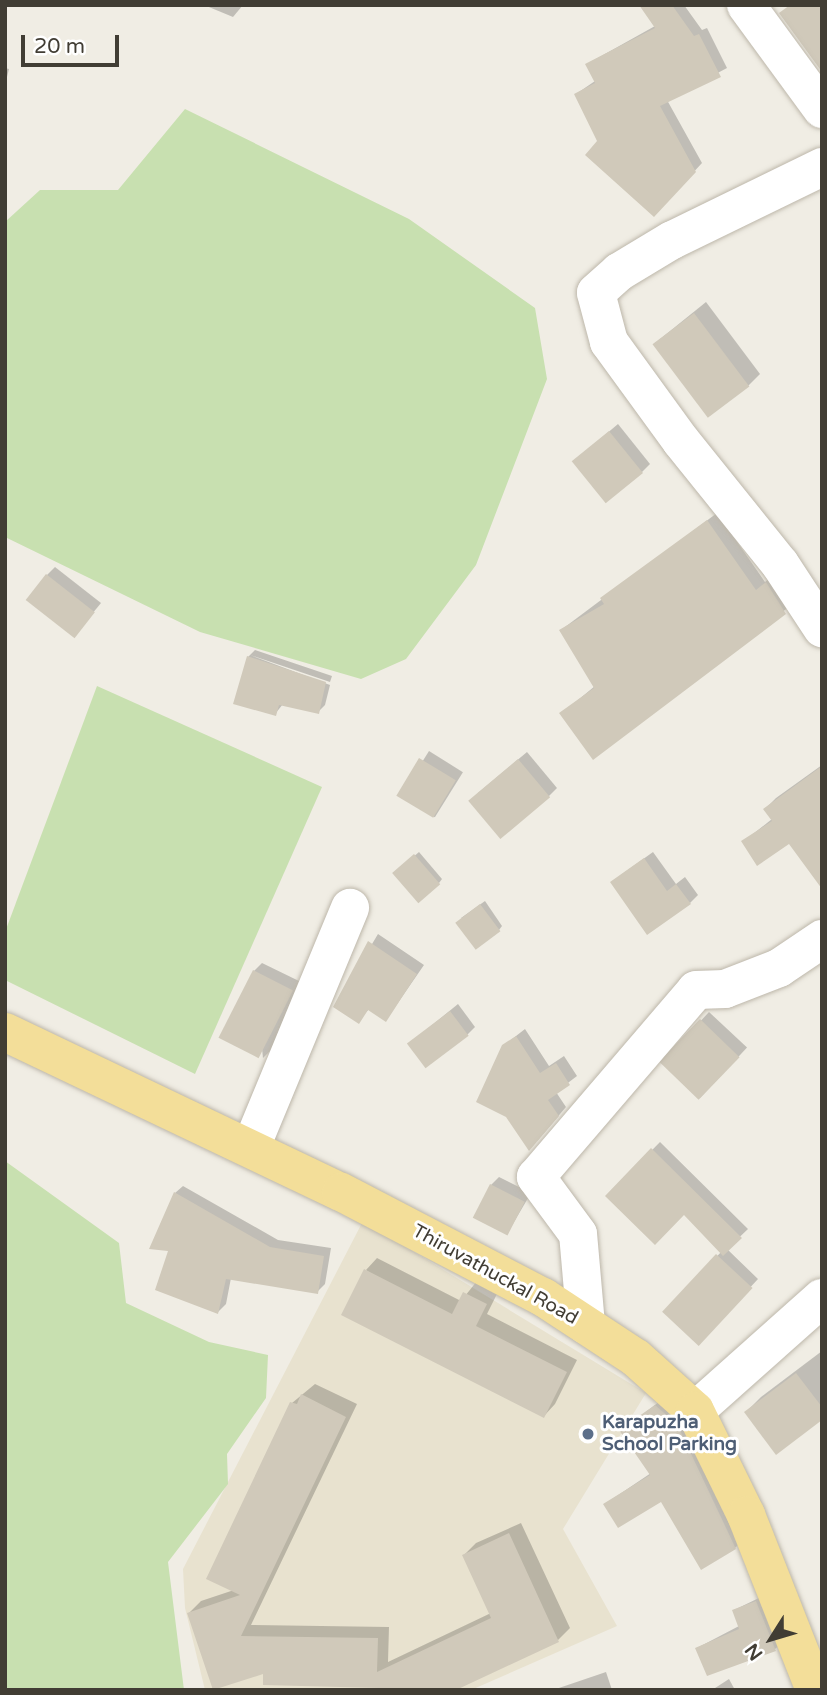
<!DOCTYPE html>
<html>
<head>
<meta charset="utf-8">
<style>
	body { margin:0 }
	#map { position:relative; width:827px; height:1695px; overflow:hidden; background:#f0ede4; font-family:"Varela Round",sans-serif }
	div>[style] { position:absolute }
	.education>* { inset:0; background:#e8e2cf }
	.green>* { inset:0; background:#c8e0b0 }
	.shadow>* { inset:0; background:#0003; transform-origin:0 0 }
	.building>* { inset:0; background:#d0c9ba; transform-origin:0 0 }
	.roads { filter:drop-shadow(0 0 2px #bdb7aa) drop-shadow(0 0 2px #bdb7aa) }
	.minor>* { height:38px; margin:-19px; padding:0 19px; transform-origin:19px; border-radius:19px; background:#fff }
	.major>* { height:38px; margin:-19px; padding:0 19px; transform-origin:19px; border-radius:19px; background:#f3de99 }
	.dots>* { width:19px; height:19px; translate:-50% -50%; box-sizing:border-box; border:4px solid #fff; border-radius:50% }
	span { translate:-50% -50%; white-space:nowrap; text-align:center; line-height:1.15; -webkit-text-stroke:6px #fff; paint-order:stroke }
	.street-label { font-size:19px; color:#413d34 }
	.service-label { font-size:19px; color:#4e5e75; font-weight:700 }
	.left { translate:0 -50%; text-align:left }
	.frame { position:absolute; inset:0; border:7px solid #413d34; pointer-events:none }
	.north { position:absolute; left:736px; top:1604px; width:70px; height:70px; -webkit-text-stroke:5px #fff; paint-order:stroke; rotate:233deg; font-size:19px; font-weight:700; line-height:28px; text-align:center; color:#413d34 }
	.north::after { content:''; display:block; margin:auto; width:24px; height:32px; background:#413d34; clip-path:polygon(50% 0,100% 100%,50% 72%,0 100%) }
	.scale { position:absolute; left:21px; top:35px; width:98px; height:32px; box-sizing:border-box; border:4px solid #413d34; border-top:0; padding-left:9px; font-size:21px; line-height:24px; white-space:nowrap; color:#413d34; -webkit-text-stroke:5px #fff; paint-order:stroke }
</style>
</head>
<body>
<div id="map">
	<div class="education">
		<i style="clip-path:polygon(363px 1221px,646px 1393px,563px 1529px,617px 1626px,471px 1690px,205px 1690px,185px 1608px,183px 1569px)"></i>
	</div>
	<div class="green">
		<i style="clip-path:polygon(185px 109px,409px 219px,535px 308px,547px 379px,476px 565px,406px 659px,361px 679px,200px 632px,5px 537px,5px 222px,40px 190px,118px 190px)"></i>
		<i style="clip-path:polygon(97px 686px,322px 787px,195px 1074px,5px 980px,5px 932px)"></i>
		<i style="clip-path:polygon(5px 1161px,119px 1243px,126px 1303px,209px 1342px,268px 1355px,266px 1398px,227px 1454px,228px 1484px,168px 1562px,184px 1690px,5px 1690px)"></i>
	</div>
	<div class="shadow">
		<i style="clip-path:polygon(204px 5px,243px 5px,233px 17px)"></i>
		<i style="clip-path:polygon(664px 5px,684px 5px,702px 30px,707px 28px,727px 68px,667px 100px,702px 163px,654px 215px,600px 142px,576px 94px,595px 81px,587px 64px,655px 26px)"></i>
		<i style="clip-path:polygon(5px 68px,9px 69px,5px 85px)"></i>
		<i style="clip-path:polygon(706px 302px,760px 374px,748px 386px,654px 344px)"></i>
		<i style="clip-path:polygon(618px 424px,650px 464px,642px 472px,574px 461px)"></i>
		<i style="clip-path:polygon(717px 513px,765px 582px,775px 574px,794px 603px,593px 757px,561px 714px,595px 686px,561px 630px)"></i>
		<i style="clip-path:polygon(55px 567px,101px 603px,74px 636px,47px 575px)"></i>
		<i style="clip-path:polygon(255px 650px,332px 676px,330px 682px,250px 655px,330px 685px,325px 705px,318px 712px,283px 704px,275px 714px,248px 657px)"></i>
		<i style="left:429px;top:751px;width:40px;height:53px;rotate:32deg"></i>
		<i style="clip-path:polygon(527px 752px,557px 788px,549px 796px,478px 793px)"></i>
		<i style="clip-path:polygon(822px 765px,822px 864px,789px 842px,743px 842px,772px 819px,765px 809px,776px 798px)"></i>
		<i style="clip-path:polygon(419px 852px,442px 879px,439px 883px,398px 870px)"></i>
		<i style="clip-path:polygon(653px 852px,676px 884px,685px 877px,698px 895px,690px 903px,621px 875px)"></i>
		<i style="clip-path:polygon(485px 901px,502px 926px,499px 930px,461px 918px)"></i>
		<i style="clip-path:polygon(378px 934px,424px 965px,386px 1020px,369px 1009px,358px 1021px,335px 1006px)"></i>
		<i style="clip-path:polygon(262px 963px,299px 981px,271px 1050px,263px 1058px,254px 971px)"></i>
		<i style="clip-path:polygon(458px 1004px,475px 1027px,467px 1035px,410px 1043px)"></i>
		<i style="left:709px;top:1012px;width:52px;height:69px;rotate:43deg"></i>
		<i style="clip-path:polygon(525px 1029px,549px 1066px,564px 1056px,577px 1076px,556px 1092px,566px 1107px,537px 1141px,503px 1046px)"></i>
		<i style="clip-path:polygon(660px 1142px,748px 1229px,727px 1249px,758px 1279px,706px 1335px,665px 1313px,721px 1252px,684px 1212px,607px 1196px)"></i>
		<i style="clip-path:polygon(499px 1177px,531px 1193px,507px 1234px,491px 1185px)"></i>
		<i style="clip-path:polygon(183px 1186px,278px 1240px,331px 1248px,325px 1284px,317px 1292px,231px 1278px,226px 1304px,218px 1312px,171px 1249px,175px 1193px)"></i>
		<i style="clip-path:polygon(377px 1258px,461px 1301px,477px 1281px,498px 1292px,487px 1314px,577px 1360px,555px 1404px,544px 1416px,366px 1270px)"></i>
		<i style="clip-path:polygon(822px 1351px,822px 1418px,746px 1412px,761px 1397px)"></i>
		<i style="clip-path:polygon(315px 1384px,357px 1404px,251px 1625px,389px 1627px,388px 1662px,491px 1613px,464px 1555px,476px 1543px,521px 1523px,570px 1628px,558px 1640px,452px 1690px,411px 1690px,409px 1686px,265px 1672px,189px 1613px,201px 1601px,234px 1590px,292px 1403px)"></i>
		<i style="clip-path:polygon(664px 1398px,685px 1416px,743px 1540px,735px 1548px,662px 1499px,605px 1504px,651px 1473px,621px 1431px)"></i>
		<i style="clip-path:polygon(763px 1596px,782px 1643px,775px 1649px,697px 1648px,739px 1626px,734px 1610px)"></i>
		<i style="clip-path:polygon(606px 1672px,612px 1690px,553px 1690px)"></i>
		<i style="clip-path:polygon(729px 1679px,735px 1690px,712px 1690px)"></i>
	</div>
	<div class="building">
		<i style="clip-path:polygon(639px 5px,672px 5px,694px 36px,699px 34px,721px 77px,660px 106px,696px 172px,654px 217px,585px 155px,597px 141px,574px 94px,595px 83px,585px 64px,655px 28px)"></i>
		<i style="clip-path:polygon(790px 5px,822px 5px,822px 72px,779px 13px)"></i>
		<i style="left:694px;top:313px;width:92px;height:52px;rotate:53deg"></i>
		<i style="left:609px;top:431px;width:54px;height:48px;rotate:51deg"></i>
		<i style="clip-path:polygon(707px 520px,756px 590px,766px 582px,786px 614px,593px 760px,559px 713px,594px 688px,559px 630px,604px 604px,600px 598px)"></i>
		<i style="left:46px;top:574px;width:62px;height:33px;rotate:38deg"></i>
		<i style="clip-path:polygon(247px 656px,326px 682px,319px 714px,279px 705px,276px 716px,233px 704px)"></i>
		<i style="left:419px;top:758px;width:43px;height:44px;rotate:31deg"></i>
		<i style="left:518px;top:759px;width:50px;height:65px;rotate:50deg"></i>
		<i style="clip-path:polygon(822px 766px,822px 889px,789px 844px,757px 866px,741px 841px,772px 821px,763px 809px)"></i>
		<i style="left:414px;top:854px;width:40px;height:29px;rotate:49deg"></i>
		<i style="clip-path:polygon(644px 858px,667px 891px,676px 884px,691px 904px,647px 935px,610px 882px)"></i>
		<i style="left:480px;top:904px;width:34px;height:31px;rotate:53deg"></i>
		<i style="clip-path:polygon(368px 941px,417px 974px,386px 1022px,368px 1010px,359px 1024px,333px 1007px)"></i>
		<i style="left:253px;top:970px;width:45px;height:76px;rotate:27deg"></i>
		<i style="left:450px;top:1011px;width:31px;height:54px;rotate:53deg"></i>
		<i style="left:700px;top:1019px;width:55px;height:59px;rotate:44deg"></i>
		<i style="clip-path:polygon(516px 1036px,540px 1073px,556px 1063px,570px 1085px,548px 1100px,559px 1116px,529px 1151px,506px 1117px,476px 1102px,502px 1045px)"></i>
		<i style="clip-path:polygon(651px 1148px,742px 1238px,723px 1256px,684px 1215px,655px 1245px,605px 1196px)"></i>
		<i style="left:490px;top:1184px;width:39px;height:38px;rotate:27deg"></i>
		<i style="clip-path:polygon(174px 1192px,270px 1247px,324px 1256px,318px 1294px,226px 1279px,218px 1314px,155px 1290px,168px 1251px,149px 1249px)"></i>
		<i style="left:716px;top:1254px;width:50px;height:79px;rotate:43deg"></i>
		<i style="clip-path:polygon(364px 1269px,452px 1314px,463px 1292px,487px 1304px,476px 1326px,567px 1372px,544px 1418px,341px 1315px)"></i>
		<i style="clip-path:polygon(796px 1373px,822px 1407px,822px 1420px,776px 1455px,744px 1412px)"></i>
		<i style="clip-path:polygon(301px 1394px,346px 1417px,241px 1636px,378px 1638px,377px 1672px,491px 1618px,462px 1555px,509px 1533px,559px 1642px,456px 1690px,263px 1685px,263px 1674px,213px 1690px,187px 1613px,240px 1595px,206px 1579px,290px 1402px,297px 1404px)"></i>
		<i style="clip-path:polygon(655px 1405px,677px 1424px,736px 1549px,701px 1570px,661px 1502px,618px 1528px,603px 1504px,650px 1475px,619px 1430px)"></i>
		<i style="clip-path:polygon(756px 1601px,776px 1651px,707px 1676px,695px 1648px,739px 1629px,732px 1610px)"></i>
	</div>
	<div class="roads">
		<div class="minor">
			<i style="left:746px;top:5px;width:129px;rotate:53.8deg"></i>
			<i style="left:822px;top:167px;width:167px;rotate:154deg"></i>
			<i style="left:672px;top:240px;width:62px;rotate:148.9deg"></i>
			<i style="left:619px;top:272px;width:31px;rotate:138deg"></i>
			<i style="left:596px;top:293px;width:51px;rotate:75.1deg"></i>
			<i style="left:609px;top:342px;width:122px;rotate:54deg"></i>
			<i style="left:681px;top:441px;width:158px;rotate:51.2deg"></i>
			<i style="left:780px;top:564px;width:77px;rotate:56.7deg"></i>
			<i style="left:251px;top:1147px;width:259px;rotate:-67.5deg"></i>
			<i style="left:586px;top:1325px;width:91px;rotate:-95deg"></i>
			<i style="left:578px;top:1234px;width:71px;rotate:-126.4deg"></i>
			<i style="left:536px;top:1177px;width:246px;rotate:-49.4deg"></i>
			<i style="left:696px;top:990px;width:29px;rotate:-2deg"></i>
			<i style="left:725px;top:989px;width:58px;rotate:-21.3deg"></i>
			<i style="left:779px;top:968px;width:52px;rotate:-34deg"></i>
			<i style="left:695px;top:1411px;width:170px;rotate:-41.7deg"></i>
		</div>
		<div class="major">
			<i style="left:5px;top:1032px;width:372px;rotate:25.5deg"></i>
			<i style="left:341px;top:1192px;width:228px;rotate:27.5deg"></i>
			<i style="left:543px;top:1297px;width:111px;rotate:33.3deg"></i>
			<i style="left:636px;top:1358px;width:79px;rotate:41.9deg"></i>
			<i style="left:695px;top:1411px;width:116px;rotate:63.9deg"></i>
			<i style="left:746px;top:1515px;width:188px;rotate:68.5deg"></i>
		</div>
	</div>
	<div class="dots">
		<i style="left:588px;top:1434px;background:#5c6f8a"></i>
	</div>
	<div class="street-label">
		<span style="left:495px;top:1275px;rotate:29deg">Thiruvathuckal Road</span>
	</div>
	<div class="service-label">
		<span class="left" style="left:602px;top:1434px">Karapuzha<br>School Parking</span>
	</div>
	<div class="frame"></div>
	<div class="north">N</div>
	<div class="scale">20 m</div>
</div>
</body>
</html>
